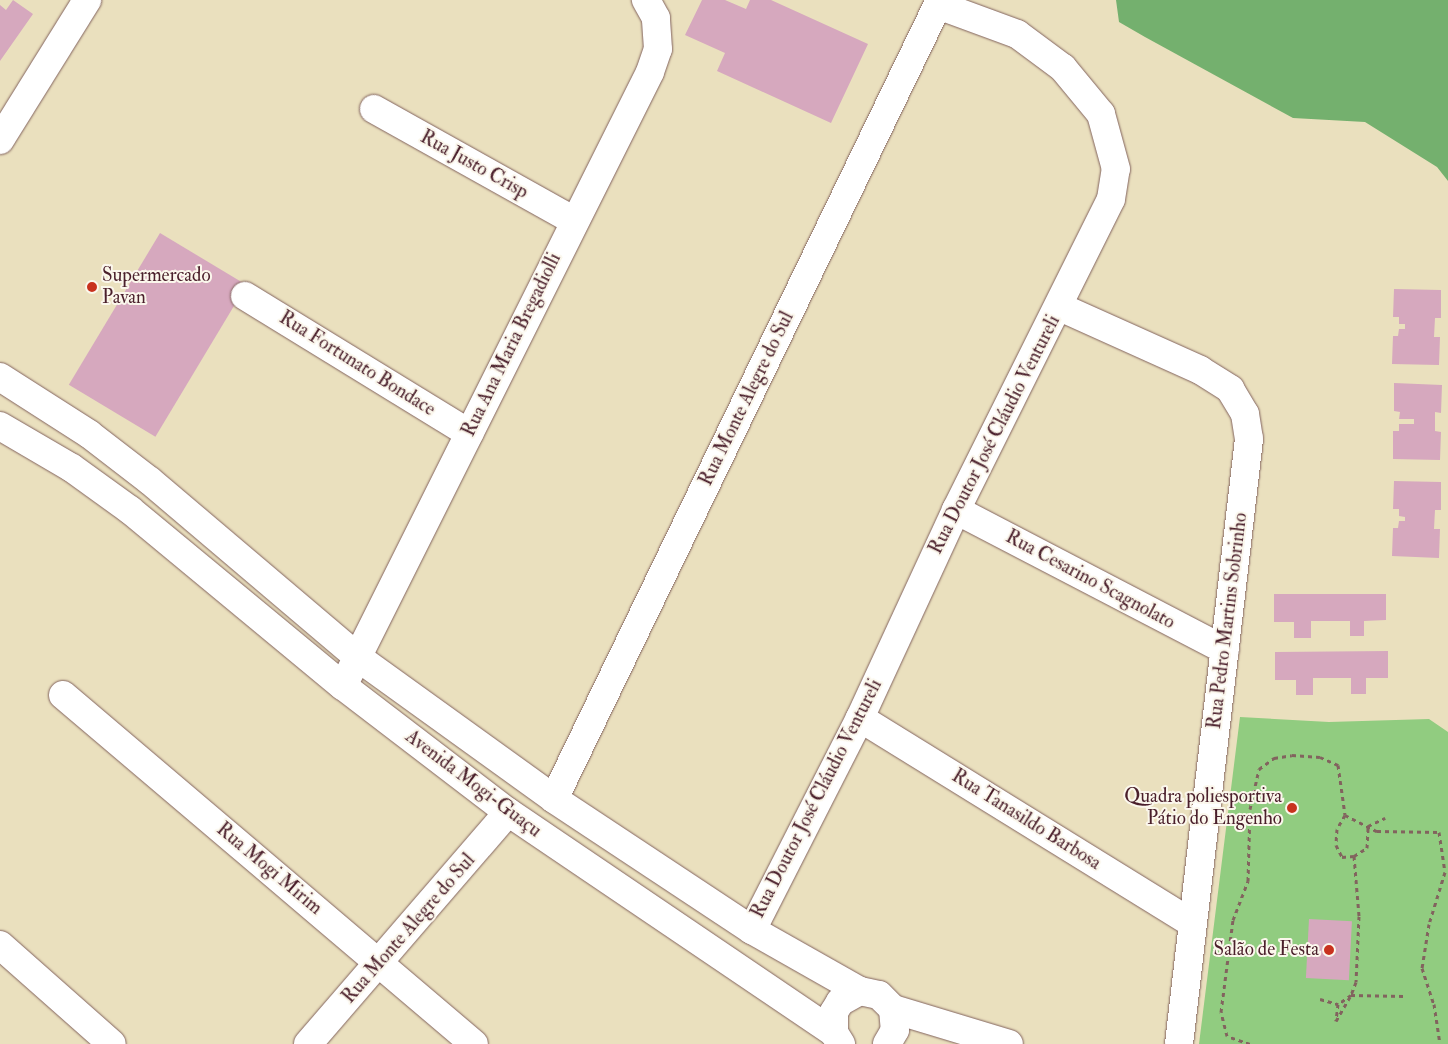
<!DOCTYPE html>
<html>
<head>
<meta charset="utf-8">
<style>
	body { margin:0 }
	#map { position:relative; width:1448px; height:1044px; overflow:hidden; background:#eae0be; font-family:"IM FELL Double Pica",serif }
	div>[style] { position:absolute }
	.green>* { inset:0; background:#91cc80 }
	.forest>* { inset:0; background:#74b06e }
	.building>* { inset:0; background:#d6a8be; transform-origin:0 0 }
	.path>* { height:3px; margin-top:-1.5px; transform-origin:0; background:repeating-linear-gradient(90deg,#82635e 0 4px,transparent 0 8px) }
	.roads { filter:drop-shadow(0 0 1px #82635e) drop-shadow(0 0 1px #82635e) }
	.minor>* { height:28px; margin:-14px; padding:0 14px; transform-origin:14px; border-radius:14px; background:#fff }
	.tertiary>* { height:28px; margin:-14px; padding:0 14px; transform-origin:14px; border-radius:14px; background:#fff }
	.dots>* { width:14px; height:14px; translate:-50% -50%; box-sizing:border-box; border:2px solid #fbf7ec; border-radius:50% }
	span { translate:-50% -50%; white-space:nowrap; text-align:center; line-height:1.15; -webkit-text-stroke:4px #fbf7ec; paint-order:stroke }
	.street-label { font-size:19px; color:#4a1f2b }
	.poi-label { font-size:19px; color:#4a1f2b }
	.left { translate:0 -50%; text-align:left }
	.right { translate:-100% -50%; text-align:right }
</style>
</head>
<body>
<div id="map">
	<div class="green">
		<i style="clip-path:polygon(1240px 717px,1329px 722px,1429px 719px,1448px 732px,1448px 1044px,1199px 1044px)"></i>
	</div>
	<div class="forest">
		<i style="clip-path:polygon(1116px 0,1448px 0,1448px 181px,1437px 167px,1365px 122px,1293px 118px,1145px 37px,1119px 22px)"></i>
	</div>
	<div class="building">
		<i style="clip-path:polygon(13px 0,33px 14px,0 61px,0 5px,6px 10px)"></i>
		<i style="clip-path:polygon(702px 0,725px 0,746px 9px,750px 0,771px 0,868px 44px,831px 123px,717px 71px,725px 53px,685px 35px)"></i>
		<i style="left:160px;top:233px;width:101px;height:177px;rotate:31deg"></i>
		<i style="clip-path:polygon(1394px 289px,1441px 290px,1441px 318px,1435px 318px,1434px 337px,1440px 337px,1439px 365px,1392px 364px,1393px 336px,1398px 336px,1399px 329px,1405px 329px,1405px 324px,1399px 324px,1399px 317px,1393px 317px)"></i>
		<i style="clip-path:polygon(1394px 383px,1442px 385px,1441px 413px,1435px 412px,1435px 431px,1441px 432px,1440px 460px,1393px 459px,1393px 431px,1399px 431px,1399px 424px,1414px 424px,1414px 419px,1399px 419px,1400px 412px,1394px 411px)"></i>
		<i style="clip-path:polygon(1394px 481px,1441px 482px,1441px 510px,1435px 510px,1434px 529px,1440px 529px,1439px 558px,1392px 556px,1393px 528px,1398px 528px,1399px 521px,1405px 521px,1405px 517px,1399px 516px,1399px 509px,1393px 509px)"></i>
		<i style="clip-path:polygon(1274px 594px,1386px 594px,1386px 620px,1364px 621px,1364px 636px,1350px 636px,1350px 621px,1311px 621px,1311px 638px,1294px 638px,1294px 622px,1274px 622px)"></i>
		<i style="clip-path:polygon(1388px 651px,1388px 678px,1366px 678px,1366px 694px,1351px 694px,1351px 678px,1313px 678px,1313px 695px,1296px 695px,1296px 680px,1275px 680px,1275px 652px)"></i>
		<i style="left:1309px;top:919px;width:43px;height:59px;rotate:3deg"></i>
	</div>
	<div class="path">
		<i style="left:1345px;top:815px;width:36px;rotate:27deg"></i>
		<i style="left:1377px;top:831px;width:62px;rotate:0.9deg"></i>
		<i style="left:1439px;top:832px;width:40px;rotate:81.5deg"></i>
		<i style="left:1445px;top:872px;width:54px;rotate:107.1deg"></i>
		<i style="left:1429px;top:924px;width:45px;rotate:99deg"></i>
		<i style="left:1422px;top:968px;width:38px;rotate:72deg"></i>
		<i style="left:1434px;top:1004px;width:40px;rotate:81.5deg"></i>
		<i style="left:1354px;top:856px;width:60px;rotate:85.2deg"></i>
		<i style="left:1359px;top:916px;width:66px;rotate:92.6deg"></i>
		<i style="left:1356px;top:982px;width:14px;rotate:111deg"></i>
		<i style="left:1351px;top:995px;width:16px;rotate:145deg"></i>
		<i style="left:1338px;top:1004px;width:17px;rotate:97deg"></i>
		<i style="left:1336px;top:1021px;width:30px;rotate:-60deg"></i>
		<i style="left:1351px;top:995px;width:53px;rotate:1.1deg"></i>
		<i style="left:1320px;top:999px;width:19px;rotate:16deg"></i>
		<i style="left:1250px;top:1044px;width:24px;rotate:-161deg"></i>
		<i style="left:1227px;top:1036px;width:25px;rotate:-104deg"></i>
		<i style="left:1221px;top:1012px;width:93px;rotate:-82.6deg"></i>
		<i style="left:1233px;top:920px;width:42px;rotate:-69deg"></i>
		<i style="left:1248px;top:881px;width:72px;rotate:-88.4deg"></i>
		<i style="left:1250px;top:809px;width:41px;rotate:-77.3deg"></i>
		<i style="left:1259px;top:769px;width:19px;rotate:-36deg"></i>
		<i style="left:1274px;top:758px;width:18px;rotate:-9deg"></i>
		<i style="left:1292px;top:755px;width:28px;rotate:4deg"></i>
		<i style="left:1320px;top:757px;width:20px;rotate:24deg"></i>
		<i style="left:1338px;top:765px;width:50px;rotate:82deg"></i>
		<i style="left:1345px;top:815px;width:16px;rotate:120deg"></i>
		<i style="left:1337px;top:829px;width:16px;rotate:94deg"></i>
		<i style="left:1336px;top:845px;width:13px;rotate:63deg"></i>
		<i style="left:1342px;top:857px;width:12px;rotate:-5deg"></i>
		<i style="left:1354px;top:856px;width:15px;rotate:-32deg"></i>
		<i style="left:1367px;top:848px;width:22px;rotate:-87deg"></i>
		<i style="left:1368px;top:826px;width:19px;rotate:-25deg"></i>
	</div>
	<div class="roads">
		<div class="minor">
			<i style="left:374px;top:109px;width:229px;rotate:29.2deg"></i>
			<i style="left:0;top:140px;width:165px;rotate:-58.1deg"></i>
			<i style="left:245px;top:296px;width:263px;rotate:31.5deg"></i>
			<i style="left:1060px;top:307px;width:154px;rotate:24.2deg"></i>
			<i style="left:1200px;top:370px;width:36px;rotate:32deg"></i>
			<i style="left:1230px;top:389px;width:29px;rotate:59deg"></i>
			<i style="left:1245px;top:414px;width:25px;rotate:81deg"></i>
			<i style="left:1249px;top:439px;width:609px;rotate:96.6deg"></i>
			<i style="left:956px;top:510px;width:303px;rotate:27.5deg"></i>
			<i style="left:343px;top:686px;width:686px;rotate:-63.43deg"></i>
			<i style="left:650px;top:72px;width:24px;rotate:-71deg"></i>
			<i style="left:658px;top:49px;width:31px;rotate:-94deg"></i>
			<i style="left:656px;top:18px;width:21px;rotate:-119deg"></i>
			<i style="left:63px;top:695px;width:539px;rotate:40.34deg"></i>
			<i style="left:860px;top:718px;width:390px;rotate:31.7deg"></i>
			<i style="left:554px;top:799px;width:887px;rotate:-64.21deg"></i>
			<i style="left:752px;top:930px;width:238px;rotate:-63deg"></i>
			<i style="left:860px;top:718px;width:229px;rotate:-65.2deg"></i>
			<i style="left:956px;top:510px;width:347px;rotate:-63.5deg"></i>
			<i style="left:1111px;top:199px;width:30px;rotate:-81deg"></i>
			<i style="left:1116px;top:169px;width:57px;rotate:-105.3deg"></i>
			<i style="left:1101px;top:114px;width:60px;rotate:-129.6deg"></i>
			<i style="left:1063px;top:68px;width:57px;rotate:-143.5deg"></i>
			<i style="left:1017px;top:34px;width:84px;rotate:-159.8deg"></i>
			<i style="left:0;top:945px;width:149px;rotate:41.5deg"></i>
			<i style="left:308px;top:1044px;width:306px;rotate:-49.2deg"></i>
		</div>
		<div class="tertiary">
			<i style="left:0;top:377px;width:106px;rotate:32.6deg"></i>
			<i style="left:89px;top:434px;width:77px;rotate:37.6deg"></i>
			<i style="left:150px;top:481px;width:270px;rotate:40.3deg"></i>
			<i style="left:356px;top:656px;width:244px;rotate:35.8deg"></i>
			<i style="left:554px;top:799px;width:237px;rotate:33.5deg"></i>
			<i style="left:752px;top:930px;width:124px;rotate:29.5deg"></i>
			<i style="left:0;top:426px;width:83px;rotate:30.3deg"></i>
			<i style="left:72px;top:468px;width:72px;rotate:35.9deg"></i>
			<i style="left:130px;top:510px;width:276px;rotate:39.6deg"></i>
			<i style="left:343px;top:686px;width:208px;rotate:37.4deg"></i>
			<i style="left:508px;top:812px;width:394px;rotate:34.1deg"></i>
			<i style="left:893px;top:1009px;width:121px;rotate:16.8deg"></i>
			<i style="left:841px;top:1044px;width:13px;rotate:-122deg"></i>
			<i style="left:834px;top:1033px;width:21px;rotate:-90deg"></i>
			<i style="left:834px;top:1012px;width:12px;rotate:-59deg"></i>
			<i style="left:840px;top:1002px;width:23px;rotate:-29deg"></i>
			<i style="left:860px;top:991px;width:19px;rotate:12deg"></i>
			<i style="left:879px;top:995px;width:20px;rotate:45deg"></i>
			<i style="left:893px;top:1009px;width:21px;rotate:85deg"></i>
			<i style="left:895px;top:1030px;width:16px;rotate:120deg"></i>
		</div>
	</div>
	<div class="dots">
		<i style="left:92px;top:287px;background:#c8321e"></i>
		<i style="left:1292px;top:808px;background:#c8321e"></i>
		<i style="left:1329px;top:950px;background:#c8321e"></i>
	</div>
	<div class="street-label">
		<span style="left:474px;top:165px;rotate:29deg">Rua Justo Crisp</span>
		<span style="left:512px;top:345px;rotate:-64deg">Rua Ana Maria Bregadiolli</span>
		<span style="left:357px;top:364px;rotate:32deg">Rua Fortunato Bondace</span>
		<span style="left:747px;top:399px;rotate:-64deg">Rua Monte Alegre do Sul</span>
		<span style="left:995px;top:435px;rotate:-63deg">Rua Doutor José Cláudio Ventureli</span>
		<span style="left:1090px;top:580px;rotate:28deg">Rua Cesarino Scagnolato</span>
		<span style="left:1228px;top:621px;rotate:-83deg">Rua Pedro Martins Sobrinho</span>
		<span style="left:473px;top:784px;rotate:37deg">Avenida Mogi-Guaçu</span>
		<span style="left:817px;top:799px;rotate:-63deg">Rua Doutor José Cláudio Ventureli</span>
		<span style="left:1026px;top:820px;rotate:32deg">Rua Tanasildo Barbosa</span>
		<span style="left:269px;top:869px;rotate:40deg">Rua Mogi Mirim</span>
		<span style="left:409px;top:929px;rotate:-49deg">Rua Monte Alegre do Sul</span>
	</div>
	<div class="poi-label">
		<span class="left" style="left:102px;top:287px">Supermercado<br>Pavan</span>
		<span class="right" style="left:1282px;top:808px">Quadra poliesportiva<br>Pátio do Engenho</span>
		<span class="right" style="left:1319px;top:950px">Salão de Festa</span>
	</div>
</div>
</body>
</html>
